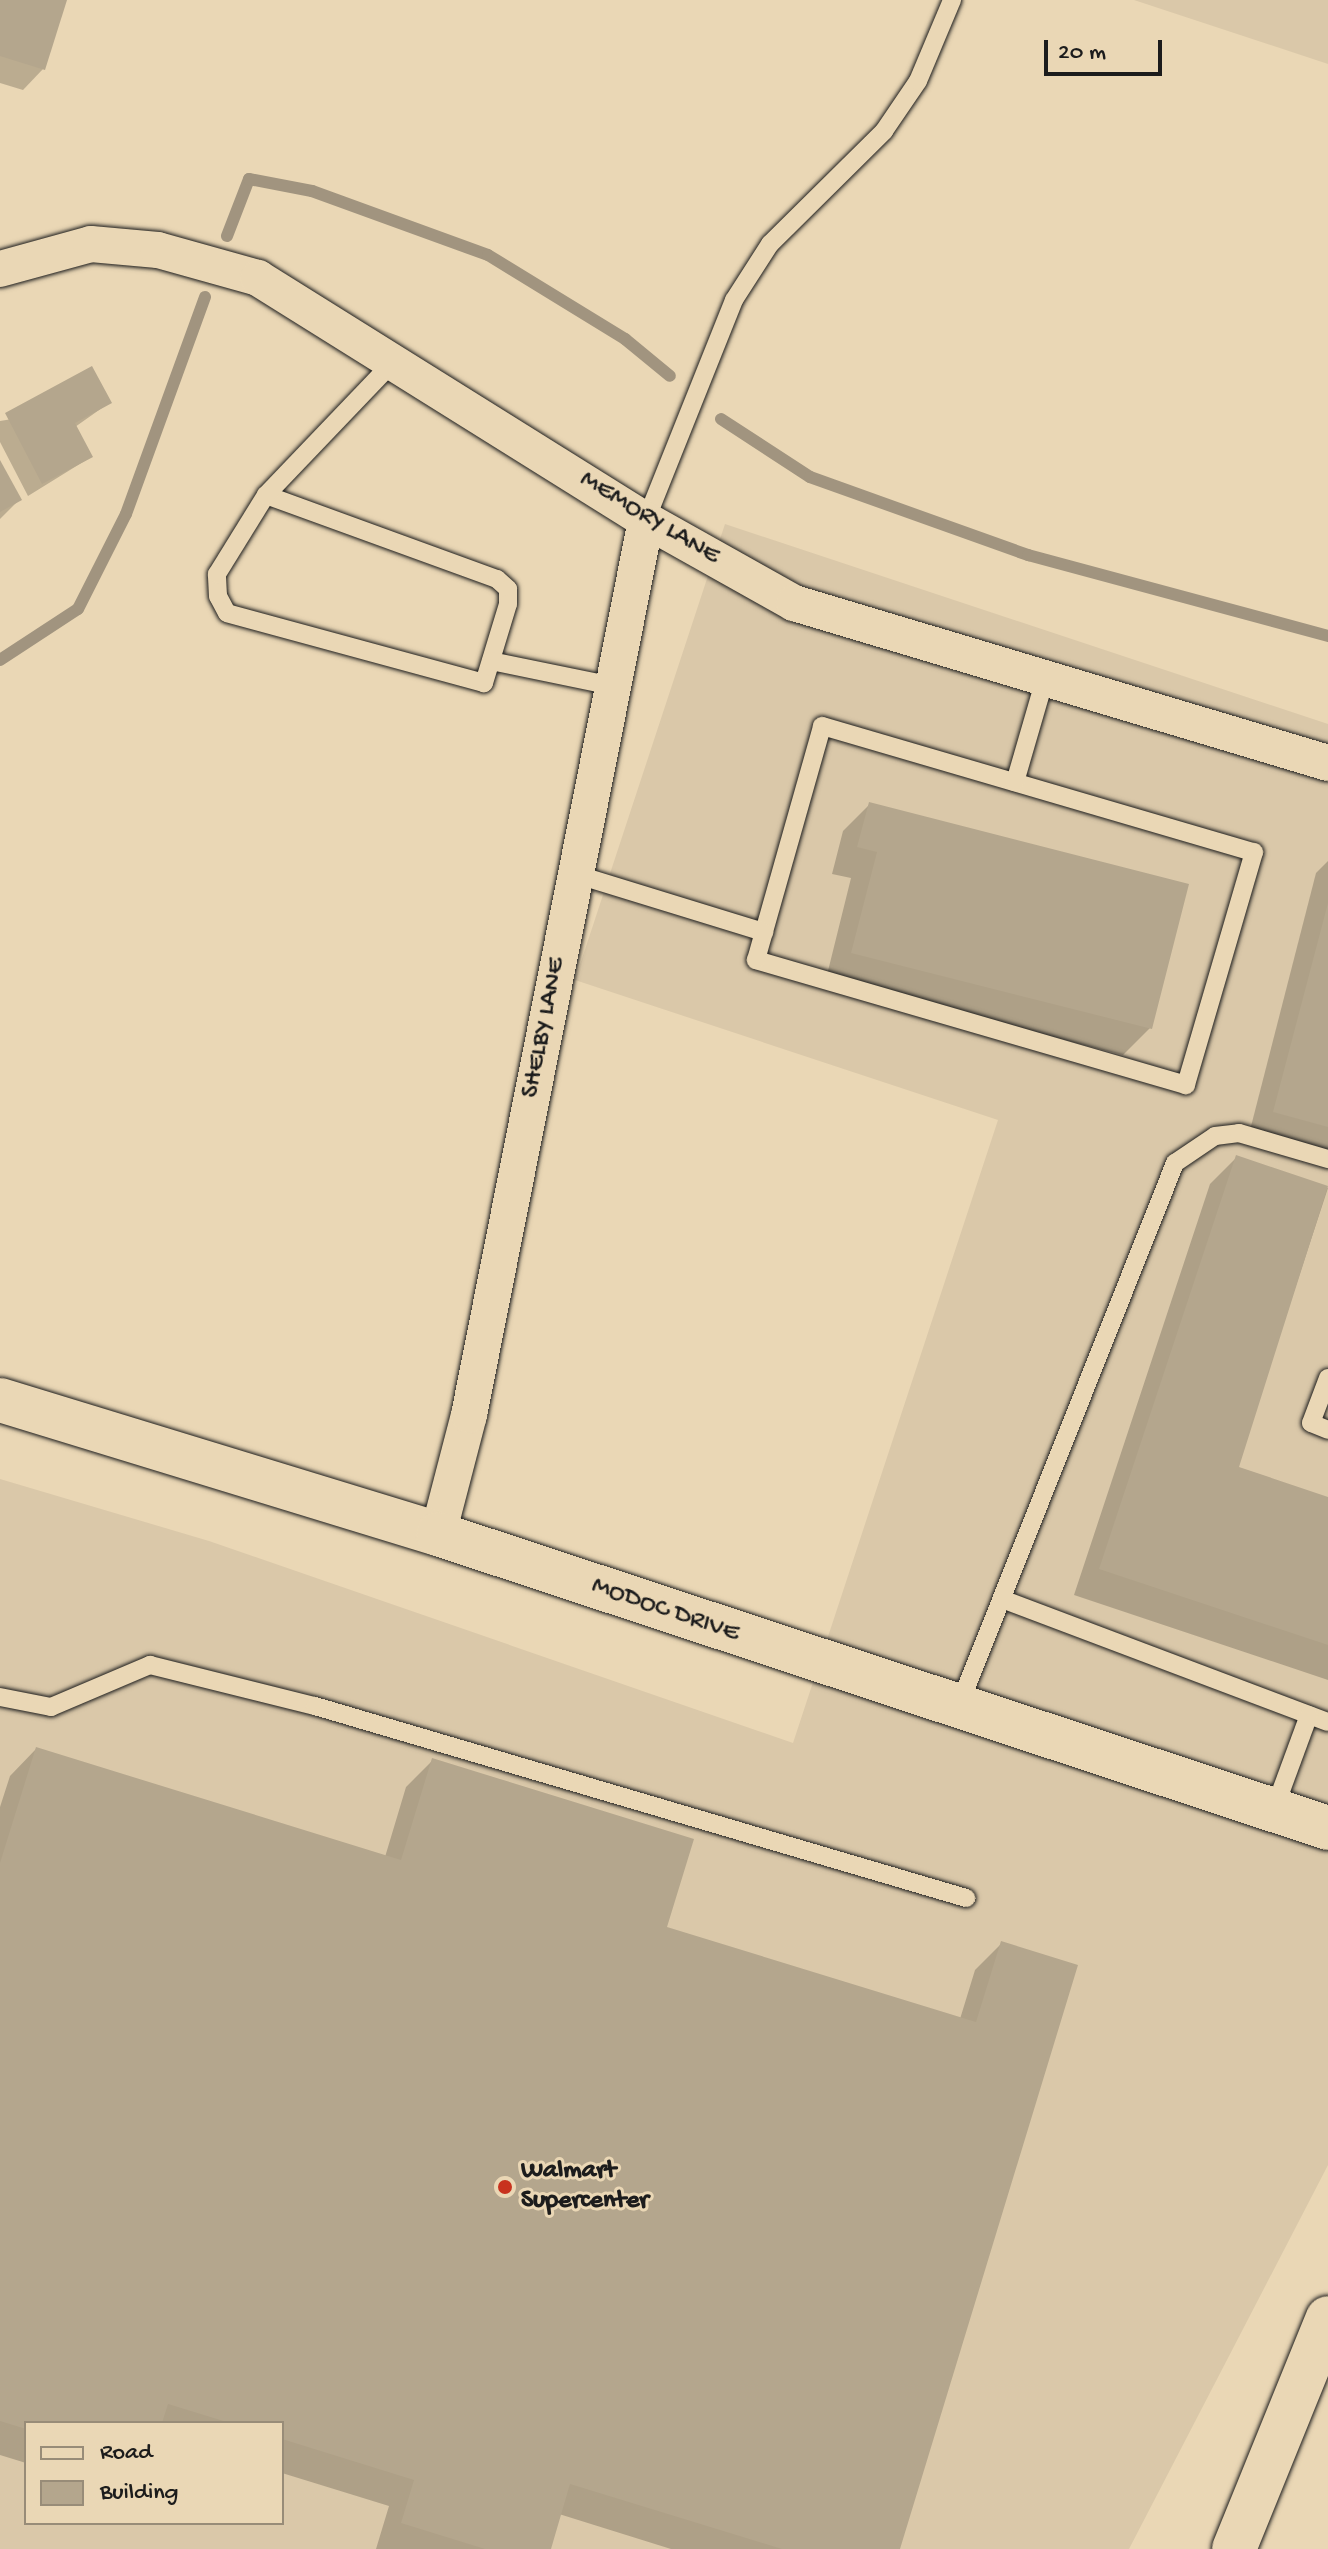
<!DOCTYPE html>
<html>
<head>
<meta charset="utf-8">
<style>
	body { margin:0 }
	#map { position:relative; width:1328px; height:2549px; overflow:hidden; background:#ead7b5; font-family:"Gochi Hand",sans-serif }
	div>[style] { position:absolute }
	.built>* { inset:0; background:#dac8a9 }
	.shadow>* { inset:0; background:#0003 }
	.stream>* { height:12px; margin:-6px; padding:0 6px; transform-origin:6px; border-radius:6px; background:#a1947f }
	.building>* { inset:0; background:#b4a68d }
	.roads { filter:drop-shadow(0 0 2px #1c1c1c) drop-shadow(0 0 2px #1c1c1c) }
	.service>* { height:18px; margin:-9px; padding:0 9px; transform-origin:9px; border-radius:9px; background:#ead7b5 }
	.minor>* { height:36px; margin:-18px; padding:0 18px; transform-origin:18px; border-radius:18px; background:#ead7b5 }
	.tertiary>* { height:44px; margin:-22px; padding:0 22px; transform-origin:22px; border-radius:22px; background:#ead7b5 }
	.secondary>* { height:44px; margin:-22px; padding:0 22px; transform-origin:22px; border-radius:22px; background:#ead7b5 }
	.dots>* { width:22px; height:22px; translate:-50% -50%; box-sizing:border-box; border:4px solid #ead7b5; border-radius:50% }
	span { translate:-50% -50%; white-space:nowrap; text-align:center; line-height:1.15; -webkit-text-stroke:6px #ead7b5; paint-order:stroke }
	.street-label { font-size:26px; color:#1c1c1c }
	.poi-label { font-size:26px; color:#1c1c1c; font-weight:700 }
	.left { translate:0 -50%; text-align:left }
	.legend { position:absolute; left:24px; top:2421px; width:260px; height:104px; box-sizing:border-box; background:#ead7b5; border:2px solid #988c78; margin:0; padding:10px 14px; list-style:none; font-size:24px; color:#1c1c1c }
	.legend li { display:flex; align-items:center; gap:16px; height:40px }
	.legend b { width:40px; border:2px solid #988c78 }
	.scale { position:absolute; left:1044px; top:40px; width:118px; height:36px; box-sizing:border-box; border:4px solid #1c1c1c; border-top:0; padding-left:10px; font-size:24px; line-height:28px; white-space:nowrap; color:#1c1c1c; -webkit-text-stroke:6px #ead7b5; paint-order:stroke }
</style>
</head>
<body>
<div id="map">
	<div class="built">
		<i style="clip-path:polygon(1134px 0,1328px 0,1328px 64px)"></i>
		<i style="clip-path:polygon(evenodd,725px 524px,1328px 724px,1328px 2165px,1129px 2549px,0 2549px,0 1479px,209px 1541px,793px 1743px,998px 1120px,575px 980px,725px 524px,26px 2423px,282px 2423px,282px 2523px,26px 2523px,26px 2423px)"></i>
	</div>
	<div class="shadow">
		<i style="clip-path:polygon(0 0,65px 0,43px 69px,23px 90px,0 83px)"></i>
		<i style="clip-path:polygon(109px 403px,75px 427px,91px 457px,28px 496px,0 442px,0 421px)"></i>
		<i style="clip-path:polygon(0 464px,19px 500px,0 519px)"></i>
		<i style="clip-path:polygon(869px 805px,1150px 1028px,1123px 1055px,826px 979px,851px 878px,832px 874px,843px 831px)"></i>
		<i style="clip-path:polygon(1328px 861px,1328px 1160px,1248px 1138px,1316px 873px)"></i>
		<i style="clip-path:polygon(1237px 1157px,1328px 1188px,1236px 1468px,1328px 1499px,1328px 1680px,1074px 1595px,1210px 1184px)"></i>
		<i style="clip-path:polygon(36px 1749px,385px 1857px,406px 1787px,432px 1761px,665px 1928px,960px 2019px,975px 1970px,1002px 1943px,898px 2549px,671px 2549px,559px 2514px,548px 2549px,376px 2549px,389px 2506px,282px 2473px,282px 2423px,26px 2423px,26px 2463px,0 2455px,0 1807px,10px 1776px)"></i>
	</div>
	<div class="stream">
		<i style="left:227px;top:236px;width:61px;rotate:-68.9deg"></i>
		<i style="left:249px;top:179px;width:64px;rotate:10.8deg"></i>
		<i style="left:312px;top:191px;width:187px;rotate:20deg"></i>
		<i style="left:488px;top:255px;width:161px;rotate:31.5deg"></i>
		<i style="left:625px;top:339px;width:58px;rotate:39.4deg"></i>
		<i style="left:721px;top:419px;width:106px;rotate:33.1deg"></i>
		<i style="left:810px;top:477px;width:232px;rotate:19.7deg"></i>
		<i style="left:1028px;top:555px;width:311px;rotate:15.1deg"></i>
		<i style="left:0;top:660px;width:93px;rotate:-33.2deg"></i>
		<i style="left:78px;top:609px;width:106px;rotate:-63.2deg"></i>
		<i style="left:126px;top:514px;width:231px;rotate:-70deg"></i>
	</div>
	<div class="building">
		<i style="clip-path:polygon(0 0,67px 0,45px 70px,0 56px)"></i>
		<i style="clip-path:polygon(92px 366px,112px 403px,75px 423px,93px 457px,42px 484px,5px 413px)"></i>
		<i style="clip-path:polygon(0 460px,22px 500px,0 512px)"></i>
		<i style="clip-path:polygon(869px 802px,1189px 884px,1152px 1029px,851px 953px,877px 852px,857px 847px)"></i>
		<i style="clip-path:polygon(1328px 903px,1328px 1127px,1273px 1112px)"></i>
		<i style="clip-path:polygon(1236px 1155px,1328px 1186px,1239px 1467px,1328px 1497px,1328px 1645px,1099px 1569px)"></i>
		<i style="clip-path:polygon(36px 1747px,401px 1860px,432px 1758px,694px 1839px,667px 1927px,976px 2022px,1001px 1941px,1078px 1965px,900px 2549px,782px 2549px,570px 2484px,551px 2549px,485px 2549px,401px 2523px,414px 2480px,282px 2439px,282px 2423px,230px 2423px,168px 2404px,162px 2423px,26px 2423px,26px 2429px,0 2421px,0 1863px)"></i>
	</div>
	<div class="roads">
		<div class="service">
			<i style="left:266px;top:495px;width:246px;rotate:20deg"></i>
			<i style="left:497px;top:579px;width:15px;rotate:42deg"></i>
			<i style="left:508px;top:589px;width:15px;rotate:90deg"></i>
			<i style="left:508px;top:604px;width:83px;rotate:106.9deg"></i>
			<i style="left:484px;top:683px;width:266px;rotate:-164.8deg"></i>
			<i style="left:227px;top:613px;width:19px;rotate:-118deg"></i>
			<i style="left:218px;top:596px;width:22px;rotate:-93deg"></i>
			<i style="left:217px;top:574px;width:93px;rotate:-58.2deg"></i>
			<i style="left:266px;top:495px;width:184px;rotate:-46.3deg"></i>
			<i style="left:646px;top:520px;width:237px;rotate:-68.2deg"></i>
			<i style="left:734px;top:300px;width:67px;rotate:-57.3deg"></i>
			<i style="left:770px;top:244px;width:161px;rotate:-44.7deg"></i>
			<i style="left:884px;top:131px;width:60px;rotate:-55.8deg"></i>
			<i style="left:918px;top:81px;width:88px;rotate:-67.2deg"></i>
			<i style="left:491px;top:661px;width:125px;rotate:11.6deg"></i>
			<i style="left:822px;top:726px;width:450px;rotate:16.3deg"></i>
			<i style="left:1254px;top:852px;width:243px;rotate:106.3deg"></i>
			<i style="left:1186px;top:1085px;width:448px;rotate:-163.8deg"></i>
			<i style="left:756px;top:960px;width:243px;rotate:-74.2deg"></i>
			<i style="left:1015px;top:782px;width:104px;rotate:-73.8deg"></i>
			<i style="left:575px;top:874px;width:198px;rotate:17.1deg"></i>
			<i style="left:1328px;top:1378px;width:48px;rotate:110.7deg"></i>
			<i style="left:1311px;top:1423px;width:18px;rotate:22deg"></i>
			<i style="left:1002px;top:1599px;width:348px;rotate:20.7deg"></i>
			<i style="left:0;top:1697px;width:52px;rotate:11.1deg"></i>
			<i style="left:51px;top:1707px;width:108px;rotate:-23deg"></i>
			<i style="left:150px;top:1665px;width:170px;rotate:14deg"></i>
			<i style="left:315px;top:1706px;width:679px;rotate:16.43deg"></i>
			<i style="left:958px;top:1708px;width:587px;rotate:-68.29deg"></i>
			<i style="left:1175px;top:1163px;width:48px;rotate:-34deg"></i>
			<i style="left:1215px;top:1136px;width:24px;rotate:-7deg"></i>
			<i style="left:1239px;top:1133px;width:93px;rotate:16.3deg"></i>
			<i style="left:1274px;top:1810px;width:101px;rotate:-69.8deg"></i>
		</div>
		<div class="minor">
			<i style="left:0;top:269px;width:94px;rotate:-15.4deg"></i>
			<i style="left:91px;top:244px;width:67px;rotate:5.1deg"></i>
			<i style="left:158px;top:250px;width:104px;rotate:15.6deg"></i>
			<i style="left:258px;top:278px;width:457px;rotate:32deg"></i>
			<i style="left:646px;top:520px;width:170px;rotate:29.3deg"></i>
			<i style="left:794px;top:603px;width:557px;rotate:16.68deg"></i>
			<i style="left:438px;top:1534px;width:123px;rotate:-75.4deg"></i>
			<i style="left:469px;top:1415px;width:912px;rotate:-78.81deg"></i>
		</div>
		<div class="tertiary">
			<i style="left:0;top:1400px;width:458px;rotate:17deg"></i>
			<i style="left:438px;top:1534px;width:937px;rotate:18.28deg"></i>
		</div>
		<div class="secondary">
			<i style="left:1234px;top:2549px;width:249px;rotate:-67.9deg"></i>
		</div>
	</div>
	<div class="dots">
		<i style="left:505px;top:2187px;background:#c8321e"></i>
	</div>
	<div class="street-label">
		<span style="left:649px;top:519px;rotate:31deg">MEMORY LANE</span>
		<span style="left:545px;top:1028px;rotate:-79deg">SHELBY LANE</span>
		<span style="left:665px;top:1611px;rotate:19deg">MODOC DRIVE</span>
	</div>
	<div class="poi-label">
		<span class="left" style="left:521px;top:2187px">Walmart<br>Supercenter</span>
	</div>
	<ul class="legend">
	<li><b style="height:10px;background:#ead7b5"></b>Road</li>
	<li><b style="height:22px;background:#b4a68d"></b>Building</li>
	</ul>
	<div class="scale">20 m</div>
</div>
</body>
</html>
